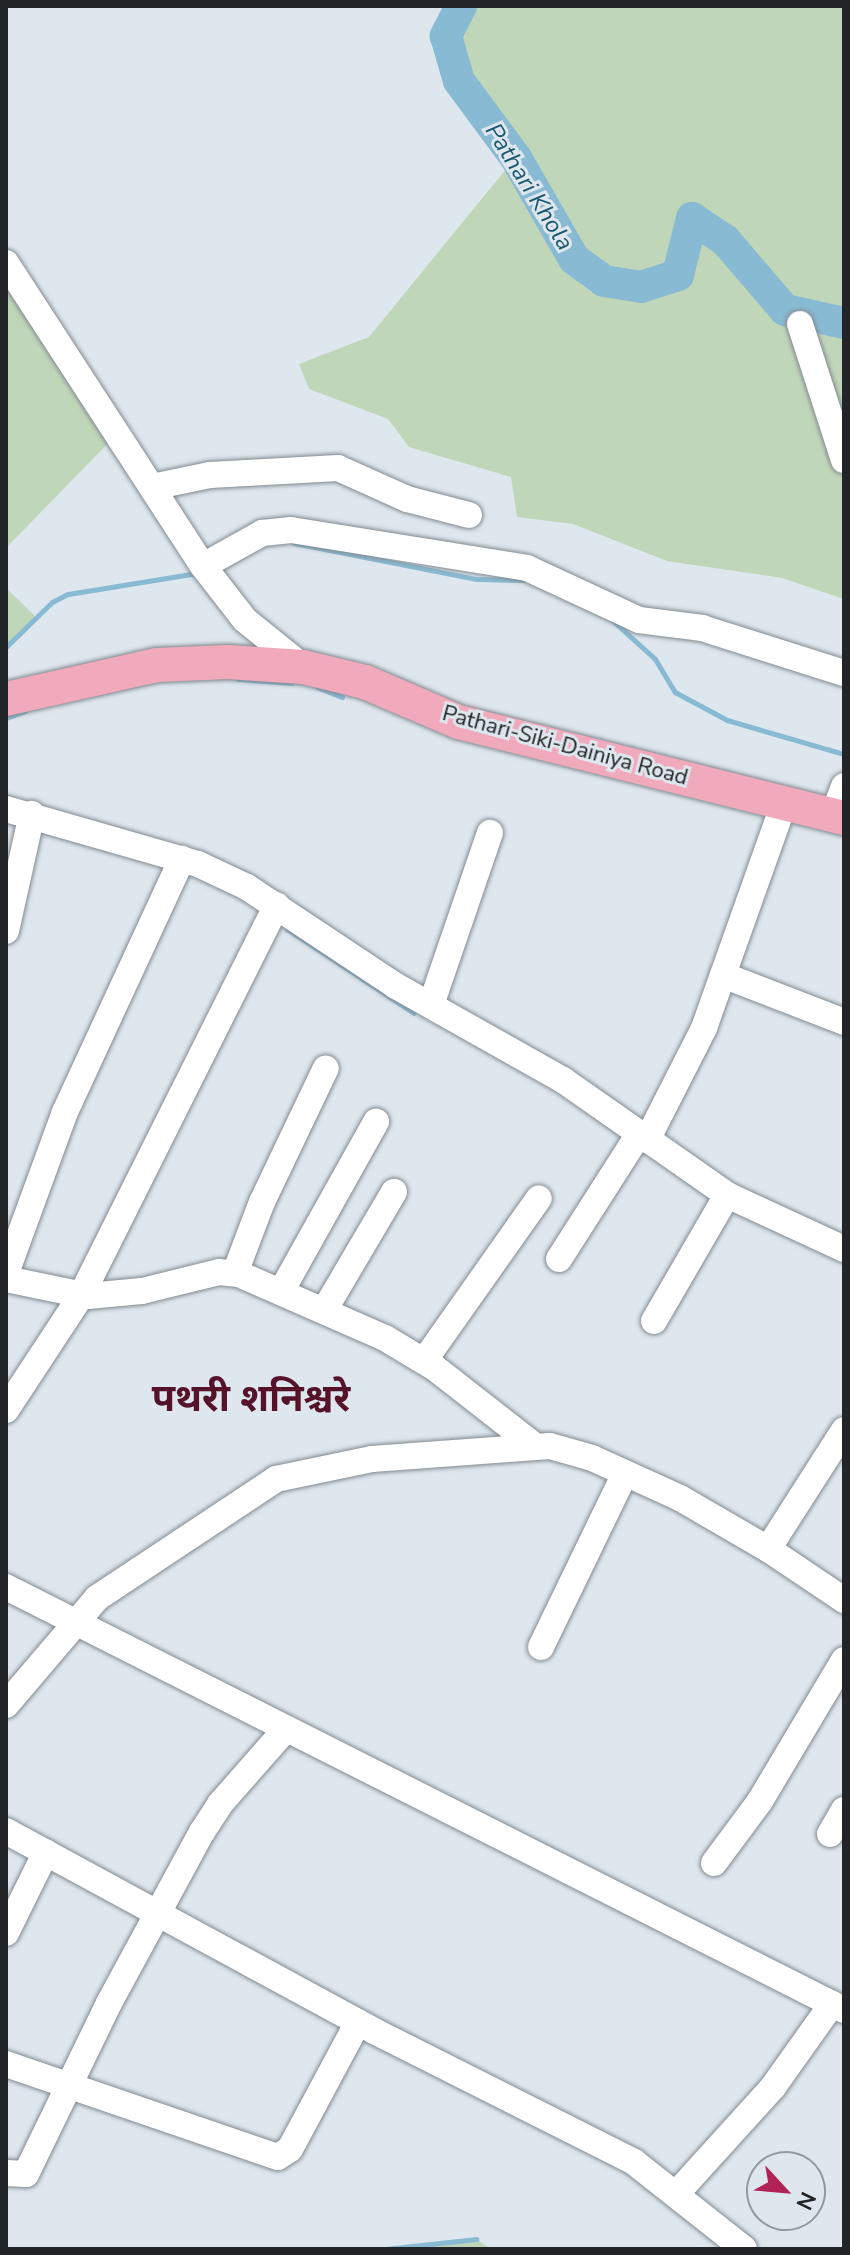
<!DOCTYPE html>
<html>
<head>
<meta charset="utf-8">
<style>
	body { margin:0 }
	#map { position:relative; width:850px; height:2255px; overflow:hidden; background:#dee7ee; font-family:"Nunito Sans","Noto Sans Devanagari",sans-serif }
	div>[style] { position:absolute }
	.green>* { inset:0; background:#c0d6b9 }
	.stream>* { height:5px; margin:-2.5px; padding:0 2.5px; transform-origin:2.5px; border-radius:2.5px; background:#89bad3 }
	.river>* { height:32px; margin:-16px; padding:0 16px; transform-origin:16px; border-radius:16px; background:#89bad3 }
	.roads { filter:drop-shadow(0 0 2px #828a90) drop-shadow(0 0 2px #828a90) }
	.minor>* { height:26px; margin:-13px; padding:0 13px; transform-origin:13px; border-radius:13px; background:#fff }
	.major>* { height:34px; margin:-17px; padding:0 17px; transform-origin:17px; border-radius:17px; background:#f1a9bc }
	span { translate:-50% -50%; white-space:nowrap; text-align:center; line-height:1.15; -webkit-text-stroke:6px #dee7ee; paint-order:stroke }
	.street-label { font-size:22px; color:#222527 }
	.water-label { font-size:24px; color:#1b5871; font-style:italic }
	.town-label { font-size:38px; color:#561228; font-weight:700 }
	.frame { position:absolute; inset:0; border:8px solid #222527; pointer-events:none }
	.north { position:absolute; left:746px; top:2151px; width:80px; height:80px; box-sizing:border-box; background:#dee7ee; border:2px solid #93999e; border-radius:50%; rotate:116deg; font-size:22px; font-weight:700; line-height:32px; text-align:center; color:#222527 }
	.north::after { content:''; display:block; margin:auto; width:28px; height:36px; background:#b22355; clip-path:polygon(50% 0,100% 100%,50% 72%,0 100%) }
</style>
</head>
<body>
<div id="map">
	<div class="green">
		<i style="clip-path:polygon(461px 6px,844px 6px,844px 599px,782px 578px,667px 561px,573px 524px,517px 517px,511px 477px,409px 447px,388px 419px,309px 389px,299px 364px,369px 337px,515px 158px,459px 81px,446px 36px)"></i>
		<i style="clip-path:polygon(6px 263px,117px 434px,6px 548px)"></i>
		<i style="clip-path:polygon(6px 588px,36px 617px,6px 647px)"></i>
		<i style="clip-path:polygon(476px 2239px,491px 2249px,385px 2249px,426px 2244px)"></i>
	</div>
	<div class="stream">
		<i style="left:294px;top:543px;width:186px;rotate:11.2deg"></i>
		<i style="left:476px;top:579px;width:48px;rotate:1.2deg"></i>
		<i style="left:612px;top:620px;width:58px;rotate:42.2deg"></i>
		<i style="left:655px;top:659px;width:39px;rotate:59deg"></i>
		<i style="left:675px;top:692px;width:13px;rotate:29deg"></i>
		<i style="left:686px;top:698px;width:47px;rotate:28.2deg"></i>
		<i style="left:727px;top:720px;width:122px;rotate:16.2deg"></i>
		<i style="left:6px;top:647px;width:64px;rotate:-44.4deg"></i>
		<i style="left:52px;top:602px;width:18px;rotate:-27deg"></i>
		<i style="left:68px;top:594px;width:131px;rotate:-9.2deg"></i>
		<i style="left:238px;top:679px;width:54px;rotate:4.2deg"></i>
		<i style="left:317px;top:687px;width:27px;rotate:22deg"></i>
		<i style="left:6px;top:718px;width:20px;rotate:-20deg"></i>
		<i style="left:287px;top:929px;width:152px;rotate:33.5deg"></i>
		<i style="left:312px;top:2249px;width:17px"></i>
		<i style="left:385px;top:2249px;width:92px;rotate:-6.3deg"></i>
	</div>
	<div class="river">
		<i style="left:461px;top:6px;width:34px;rotate:117deg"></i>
		<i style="left:446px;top:36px;width:47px;rotate:73.9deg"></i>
		<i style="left:459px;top:81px;width:96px;rotate:53.5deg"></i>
		<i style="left:516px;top:158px;width:116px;rotate:60.1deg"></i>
		<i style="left:574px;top:259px;width:37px;rotate:36deg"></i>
		<i style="left:604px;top:281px;width:37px;rotate:9deg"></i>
		<i style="left:641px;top:287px;width:39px;rotate:-18deg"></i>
		<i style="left:678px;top:275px;width:59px;rotate:-76.2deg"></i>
		<i style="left:692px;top:218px;width:40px;rotate:34deg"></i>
		<i style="left:725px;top:240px;width:92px;rotate:49.4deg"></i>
		<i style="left:785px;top:310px;width:60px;rotate:12.4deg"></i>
	</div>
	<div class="roads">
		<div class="minor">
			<i style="left:6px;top:263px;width:361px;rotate:57deg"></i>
			<i style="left:203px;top:566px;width:68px;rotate:52.1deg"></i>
			<i style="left:245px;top:620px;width:75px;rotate:39deg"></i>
			<i style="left:800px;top:324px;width:143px;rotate:72.1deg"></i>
			<i style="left:152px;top:487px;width:59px;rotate:-11.7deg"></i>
			<i style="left:210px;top:475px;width:128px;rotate:-3.1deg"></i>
			<i style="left:338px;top:468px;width:76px;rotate:24.2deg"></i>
			<i style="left:407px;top:499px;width:64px;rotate:14.5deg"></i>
			<i style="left:203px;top:566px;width:68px;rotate:-29.2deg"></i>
			<i style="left:262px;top:533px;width:29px;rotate:-6deg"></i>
			<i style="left:291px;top:530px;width:239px;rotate:9.1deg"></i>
			<i style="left:527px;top:568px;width:123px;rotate:24.9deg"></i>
			<i style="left:639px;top:620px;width:64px;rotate:7.2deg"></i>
			<i style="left:702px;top:628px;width:149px;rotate:17.6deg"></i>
			<i style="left:6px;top:809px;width:200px;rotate:16deg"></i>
			<i style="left:198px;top:864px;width:54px;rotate:25.1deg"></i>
			<i style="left:247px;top:887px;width:179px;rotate:33.6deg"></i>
			<i style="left:396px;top:986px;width:192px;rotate:29.4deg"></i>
			<i style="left:563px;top:1080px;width:200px;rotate:35deg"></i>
			<i style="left:727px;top:1195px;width:129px;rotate:24.8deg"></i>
			<i style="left:833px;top:815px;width:31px;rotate:-69deg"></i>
			<i style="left:6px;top:931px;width:120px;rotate:-77.5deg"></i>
			<i style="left:723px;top:975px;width:130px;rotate:21.2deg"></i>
			<i style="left:431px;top:1005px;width:182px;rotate:-71.1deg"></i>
			<i style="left:647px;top:1140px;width:126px;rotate:-63deg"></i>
			<i style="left:704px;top:1028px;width:241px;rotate:-70.4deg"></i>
			<i style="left:559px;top:1259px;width:148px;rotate:-57.4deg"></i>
			<i style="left:6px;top:1273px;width:171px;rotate:-69.9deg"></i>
			<i style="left:65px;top:1112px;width:279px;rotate:-65.2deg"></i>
			<i style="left:235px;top:1273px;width:76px;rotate:-69.2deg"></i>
			<i style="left:262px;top:1202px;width:148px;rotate:-64.5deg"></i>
			<i style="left:6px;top:1279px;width:84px;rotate:11.7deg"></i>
			<i style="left:88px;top:1296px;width:54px;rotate:-5.3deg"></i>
			<i style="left:142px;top:1291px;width:79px;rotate:-13.9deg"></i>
			<i style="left:219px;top:1272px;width:20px;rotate:6deg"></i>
			<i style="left:239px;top:1274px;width:159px;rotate:23.7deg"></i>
			<i style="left:385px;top:1338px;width:58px;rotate:31deg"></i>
			<i style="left:435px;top:1368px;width:127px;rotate:38deg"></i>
			<i style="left:282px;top:1290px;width:193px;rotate:-60.8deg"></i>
			<i style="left:325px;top:1309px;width:136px;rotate:-59.5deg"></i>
			<i style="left:654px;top:1321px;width:146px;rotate:-59.9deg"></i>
			<i style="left:424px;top:1361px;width:199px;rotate:-54.8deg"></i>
			<i style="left:6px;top:1410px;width:136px;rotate:-56.7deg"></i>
			<i style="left:81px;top:1296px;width:437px;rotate:-63.4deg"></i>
			<i style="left:768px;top:1549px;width:92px;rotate:33.9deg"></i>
			<i style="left:6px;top:1587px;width:939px;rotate:26.78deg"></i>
			<i style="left:541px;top:1647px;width:193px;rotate:-64.2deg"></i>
			<i style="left:6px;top:1705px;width:140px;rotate:-49.6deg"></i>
			<i style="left:97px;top:1598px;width:215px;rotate:-33.6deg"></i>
			<i style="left:276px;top:1479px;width:98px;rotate:-11.8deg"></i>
			<i style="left:372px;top:1459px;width:178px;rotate:-4.2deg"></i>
			<i style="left:550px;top:1446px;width:44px;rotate:15.9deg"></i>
			<i style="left:592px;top:1458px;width:97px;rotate:24.4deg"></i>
			<i style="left:680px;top:1498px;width:102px;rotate:30.1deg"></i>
			<i style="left:768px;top:1549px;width:141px;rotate:-57.4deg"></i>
			<i style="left:6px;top:1831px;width:419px;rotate:28.5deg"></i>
			<i style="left:374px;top:2031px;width:291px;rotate:26.7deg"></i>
			<i style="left:634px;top:2162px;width:140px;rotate:38.3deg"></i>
			<i style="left:830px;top:1834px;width:28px;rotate:-60deg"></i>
			<i style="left:714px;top:1863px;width:77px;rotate:-53.4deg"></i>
			<i style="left:760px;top:1801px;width:164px;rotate:-59.2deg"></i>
			<i style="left:6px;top:1933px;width:90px;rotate:-63.7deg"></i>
			<i style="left:6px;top:2064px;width:287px;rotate:18.9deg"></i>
			<i style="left:278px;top:2157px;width:14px;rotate:-34deg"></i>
			<i style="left:290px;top:2149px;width:144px;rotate:-61.8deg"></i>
			<i style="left:6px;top:2173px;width:20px;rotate:3deg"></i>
			<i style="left:26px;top:2174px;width:190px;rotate:-64.1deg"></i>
			<i style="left:109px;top:2003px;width:195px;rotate:-61.5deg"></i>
			<i style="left:202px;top:1832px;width:33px;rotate:-57deg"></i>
			<i style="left:220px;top:1804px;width:98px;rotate:-48.7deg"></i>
			<i style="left:677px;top:2193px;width:143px;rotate:-47.8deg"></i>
			<i style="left:773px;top:2087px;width:102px;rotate:-54.6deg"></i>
		</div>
		<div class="major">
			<i style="left:6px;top:699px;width:155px;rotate:-12.7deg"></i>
			<i style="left:157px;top:665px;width:71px;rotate:-2.4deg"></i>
			<i style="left:228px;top:662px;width:75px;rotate:3.8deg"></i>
			<i style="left:303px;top:667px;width:64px;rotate:13.6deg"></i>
			<i style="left:365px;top:682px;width:102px;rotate:23.1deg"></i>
			<i style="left:459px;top:722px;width:397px;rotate:14deg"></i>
		</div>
	</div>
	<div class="street-label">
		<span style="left:565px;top:746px;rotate:15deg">Pathari-Siki-Dainiya Road</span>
	</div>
	<div class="water-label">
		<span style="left:529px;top:187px;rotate:58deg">Pathari Khola</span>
	</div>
	<div class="town-label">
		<span style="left:251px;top:1399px">पथरी शनिश्चरे</span>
	</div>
	<div class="frame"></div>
	<div class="north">N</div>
</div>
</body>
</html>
